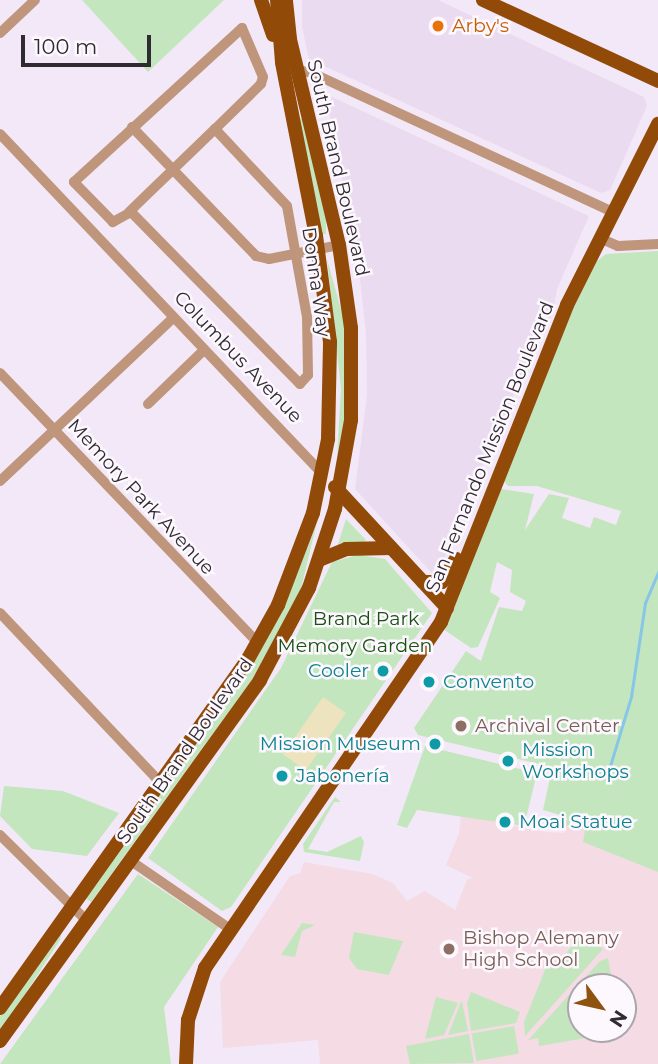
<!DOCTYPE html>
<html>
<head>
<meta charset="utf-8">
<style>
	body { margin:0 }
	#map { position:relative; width:658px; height:1064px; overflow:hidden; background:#f3e8f7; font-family:Montserrat,sans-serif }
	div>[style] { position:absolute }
	.built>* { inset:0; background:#ebdbf0 }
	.education>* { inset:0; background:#f4dbe4 }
	.green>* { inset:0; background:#c4e6bf; transform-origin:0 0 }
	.sand>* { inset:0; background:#ede3be; transform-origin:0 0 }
	.stream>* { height:2.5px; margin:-1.25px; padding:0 1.25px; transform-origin:1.25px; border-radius:1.25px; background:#88c6e7 }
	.minor>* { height:10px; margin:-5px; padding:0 5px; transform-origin:5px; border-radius:5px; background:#bf967b }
	.major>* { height:14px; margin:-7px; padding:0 7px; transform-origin:7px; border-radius:7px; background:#924a09 }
	.dots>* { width:19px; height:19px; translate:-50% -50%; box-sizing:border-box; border:4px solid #fcf8fe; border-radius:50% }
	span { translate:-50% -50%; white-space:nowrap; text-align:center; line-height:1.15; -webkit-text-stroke:5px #fcf8fe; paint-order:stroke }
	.food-label { font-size:19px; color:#c56008 }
	.left { translate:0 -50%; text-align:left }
	.street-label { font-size:19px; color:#2f2b30 }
	.park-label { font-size:19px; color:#1a5113 }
	.culture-label { font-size:19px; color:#0d838f }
	.right { translate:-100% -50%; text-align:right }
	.education-label { font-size:19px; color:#785e54 }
	.north { position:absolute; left:567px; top:973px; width:70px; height:70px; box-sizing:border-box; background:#fcf8fe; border:2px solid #aaa6ac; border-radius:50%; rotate:123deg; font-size:19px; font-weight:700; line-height:28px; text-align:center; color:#2f2b30 }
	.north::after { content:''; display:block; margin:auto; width:24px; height:32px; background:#8e530f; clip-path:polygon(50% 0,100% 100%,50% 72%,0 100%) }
	.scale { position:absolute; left:21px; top:35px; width:130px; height:32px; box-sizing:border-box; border:4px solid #2f2b30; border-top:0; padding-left:9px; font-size:21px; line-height:24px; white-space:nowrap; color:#2f2b30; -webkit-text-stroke:5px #fcf8fe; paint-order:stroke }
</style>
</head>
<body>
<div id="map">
	<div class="built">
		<i style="clip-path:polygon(302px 0,438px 0,644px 97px,647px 106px,610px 190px,601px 193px,309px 59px,302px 27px)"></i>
		<i style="clip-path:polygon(332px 97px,589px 216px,557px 289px,553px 312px,495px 435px,438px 574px,431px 572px,355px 489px,367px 395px,366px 334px,358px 260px,328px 106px)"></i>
	</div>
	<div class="education">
		<i style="clip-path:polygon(evenodd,461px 815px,546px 832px,564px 833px,566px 825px,586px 830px,583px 842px,658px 872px,658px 1064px,320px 1064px,318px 1040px,223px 1048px,220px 982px,290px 876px,300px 873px,304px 862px,372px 874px,393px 883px,407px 901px,425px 891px,455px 910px,467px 880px,473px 878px,446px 865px,459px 833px,461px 815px,581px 987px,623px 987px,623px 1029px,581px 1029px,581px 987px)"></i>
	</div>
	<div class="green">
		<i style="clip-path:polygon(82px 0,224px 0,148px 72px)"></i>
		<i style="clip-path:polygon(303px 118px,326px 213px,326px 234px,322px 234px,299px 119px)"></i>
		<i style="clip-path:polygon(658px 251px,658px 872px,583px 842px,585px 830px,566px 825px,567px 817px,543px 810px,550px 778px,556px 779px,558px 773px,552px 767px,418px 735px,414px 728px,466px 651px,481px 661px,499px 607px,522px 611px,526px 601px,510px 592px,512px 570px,497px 562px,490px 592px,500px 598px,478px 647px,471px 648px,443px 629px,501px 489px,534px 494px,525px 530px,549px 494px,569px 498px,562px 518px,590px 528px,594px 517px,616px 525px,621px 511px,537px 486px,508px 486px,503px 480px,571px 310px,597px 261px,606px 254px)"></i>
		<i style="clip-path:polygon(327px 259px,344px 320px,344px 421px,337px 457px,341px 389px)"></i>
		<i style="clip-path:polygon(321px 505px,300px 593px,264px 663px,91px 902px,85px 898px,297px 574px)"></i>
		<i style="clip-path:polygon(346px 519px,366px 540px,364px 543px,337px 547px)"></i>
		<i style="clip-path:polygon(358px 555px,385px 559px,432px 613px,231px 907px,222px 911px,148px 858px,281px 668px,332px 562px)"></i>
		<i style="clip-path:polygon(425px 746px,537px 773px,524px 826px,417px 810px,407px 828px,397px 825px)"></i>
		<i style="clip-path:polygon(4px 786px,63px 791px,119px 813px,87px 856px,32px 849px,0 816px)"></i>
		<i style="clip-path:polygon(335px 797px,341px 802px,334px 802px,308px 849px,327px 852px,361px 836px,364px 842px,360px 861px,304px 852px,303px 844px)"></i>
		<i style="clip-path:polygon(138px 874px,218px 927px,164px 1007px,171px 1064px,0 1064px)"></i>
		<i style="clip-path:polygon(302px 923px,315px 925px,302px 931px,295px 957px,281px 955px)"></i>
		<i style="clip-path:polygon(62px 931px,60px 940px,0 1033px,0 1016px)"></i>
		<i style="clip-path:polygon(354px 932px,403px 941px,389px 975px,357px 969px,349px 958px)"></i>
		<i style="clip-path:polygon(578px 938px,590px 939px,603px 949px,525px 1036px,524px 1022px,547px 965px,561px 960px)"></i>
		<i style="clip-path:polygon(608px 958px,613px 987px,581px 987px,581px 1029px,621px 1032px,539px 1046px,538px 1038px,528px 1040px,600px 961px)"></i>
		<i style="clip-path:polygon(471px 992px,520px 1012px,516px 1023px,471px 1031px,467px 1003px)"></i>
		<i style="clip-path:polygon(436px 997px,458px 1003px,444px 1035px,425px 1039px)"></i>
		<i style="clip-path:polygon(462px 1001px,468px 1031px,448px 1035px,461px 1002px)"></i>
		<i style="left:514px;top:1026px;width:28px;height:43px;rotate:80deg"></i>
		<i style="clip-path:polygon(469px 1034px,474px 1063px,410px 1064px,406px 1046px)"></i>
	</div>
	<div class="sand">
		<i style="left:323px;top:697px;width:28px;height:70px;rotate:35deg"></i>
	</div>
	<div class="stream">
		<i style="left:607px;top:776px;width:83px;rotate:-73.1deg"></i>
		<i style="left:631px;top:697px;width:95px;rotate:-81.5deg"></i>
		<i style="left:645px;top:603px;width:34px;rotate:-67deg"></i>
	</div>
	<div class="minor">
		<i style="left:242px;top:28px;width:53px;rotate:66.8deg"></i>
		<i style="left:263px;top:77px;width:7px;rotate:106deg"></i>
		<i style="left:261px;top:84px;width:64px;rotate:135.6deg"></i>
		<i style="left:215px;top:129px;width:105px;rotate:46.9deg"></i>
		<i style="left:287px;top:206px;width:113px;rotate:79.8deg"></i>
		<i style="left:307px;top:317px;width:58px;rotate:89deg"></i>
		<i style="left:308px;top:375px;width:12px;rotate:132deg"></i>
		<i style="left:300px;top:384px;width:241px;rotate:-134.5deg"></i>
		<i style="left:131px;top:212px;width:21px;rotate:151deg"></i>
		<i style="left:113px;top:222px;width:56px;rotate:-134.3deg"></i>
		<i style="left:74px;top:182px;width:228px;rotate:-42.5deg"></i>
		<i style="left:0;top:33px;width:48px;rotate:-43.3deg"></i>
		<i style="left:297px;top:70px;width:15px;rotate:11deg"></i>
		<i style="left:312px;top:73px;width:334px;rotate:24.8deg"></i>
		<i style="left:132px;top:127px;width:179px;rotate:46.1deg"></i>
		<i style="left:256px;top:256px;width:13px;rotate:13deg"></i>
		<i style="left:269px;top:259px;width:71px;rotate:-11.3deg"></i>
		<i style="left:0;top:134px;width:468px;rotate:46.5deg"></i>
		<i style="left:129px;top:212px;width:120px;rotate:-44deg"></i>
		<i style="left:602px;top:239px;width:17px;rotate:24deg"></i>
		<i style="left:618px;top:246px;width:40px;rotate:-2.9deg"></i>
		<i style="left:0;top:373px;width:373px;rotate:46.3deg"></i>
		<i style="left:148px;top:404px;width:78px;rotate:-44deg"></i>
		<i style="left:0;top:481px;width:238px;rotate:-43.3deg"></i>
		<i style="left:0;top:613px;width:234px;rotate:46.6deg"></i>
		<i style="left:0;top:835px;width:122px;rotate:44.7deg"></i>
		<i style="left:131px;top:861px;width:120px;rotate:34.5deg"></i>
	</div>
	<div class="major">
		<i style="left:261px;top:0;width:37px;rotate:71deg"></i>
		<i style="left:483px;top:0;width:193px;rotate:24.8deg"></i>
		<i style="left:335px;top:487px;width:165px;rotate:47.2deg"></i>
		<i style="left:319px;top:560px;width:29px;rotate:-22deg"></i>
		<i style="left:346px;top:549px;width:45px;rotate:-1.3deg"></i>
		<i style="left:423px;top:582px;width:19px"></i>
		<i style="left:442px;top:582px;width:27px;rotate:-59deg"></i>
		<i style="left:0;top:1008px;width:428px;rotate:-54.6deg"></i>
		<i style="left:248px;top:659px;width:62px;rotate:-60.9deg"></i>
		<i style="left:278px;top:605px;width:98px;rotate:-69.2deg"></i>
		<i style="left:313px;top:513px;width:76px;rotate:-78.5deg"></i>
		<i style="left:328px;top:439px;width:97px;rotate:-88.8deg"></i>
		<i style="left:330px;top:342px;width:107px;rotate:-97.5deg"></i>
		<i style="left:316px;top:236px;width:177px;rotate:-101.1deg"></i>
		<i style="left:282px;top:62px;width:62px;rotate:-94.6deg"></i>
		<i style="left:0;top:1041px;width:445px;rotate:-54.2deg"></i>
		<i style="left:260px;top:680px;width:104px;rotate:-62deg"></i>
		<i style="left:309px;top:588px;width:83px;rotate:-71.8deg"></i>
		<i style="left:335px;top:509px;width:90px;rotate:-79.8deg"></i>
		<i style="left:351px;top:420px;width:92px;rotate:-90deg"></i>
		<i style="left:351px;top:328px;width:84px;rotate:-98.2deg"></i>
		<i style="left:339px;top:245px;width:212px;rotate:-103.4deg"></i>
		<i style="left:290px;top:39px;width:39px;rotate:-96deg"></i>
		<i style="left:186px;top:1064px;width:44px;rotate:-87.4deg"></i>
		<i style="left:188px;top:1020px;width:55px;rotate:-71.9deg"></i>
		<i style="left:205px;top:968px;width:419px;rotate:-55.7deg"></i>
		<i style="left:441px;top:622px;width:341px;rotate:-68.3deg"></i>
		<i style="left:567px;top:305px;width:203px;rotate:-63.3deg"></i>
	</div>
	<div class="dots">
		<i style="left:438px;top:26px;background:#e8710a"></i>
		<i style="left:383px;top:671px;background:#0f9aa8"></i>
		<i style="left:429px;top:682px;background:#0f9aa8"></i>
		<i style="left:461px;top:726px;background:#8d6e63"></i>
		<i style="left:435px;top:744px;background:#0f9aa8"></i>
		<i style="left:508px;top:761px;background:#0f9aa8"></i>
		<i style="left:282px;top:776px;background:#0f9aa8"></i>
		<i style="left:505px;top:822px;background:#0f9aa8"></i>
		<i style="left:449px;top:949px;background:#8d6e63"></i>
	</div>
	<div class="food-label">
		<span class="left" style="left:452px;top:26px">Arby's</span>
	</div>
	<div class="street-label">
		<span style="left:338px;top:168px;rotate:77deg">South Brand Boulevard</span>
		<span style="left:316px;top:282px;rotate:82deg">Donna Way</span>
		<span style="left:238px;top:357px;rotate:46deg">Columbus Avenue</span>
		<span style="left:490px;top:447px;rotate:-68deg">San Fernando Mission Boulevard</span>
		<span style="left:141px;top:497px;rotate:47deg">Memory Park Avenue</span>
		<span style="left:185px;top:751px;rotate:-55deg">South Brand Boulevard</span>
	</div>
	<div class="park-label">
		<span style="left:366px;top:619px">Brand Park</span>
		<span style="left:355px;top:646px">Memory Garden</span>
	</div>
	<div class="culture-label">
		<span class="right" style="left:369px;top:671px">Cooler</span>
		<span class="left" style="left:443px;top:682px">Convento</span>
		<span class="right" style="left:421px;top:744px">Mission Museum</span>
		<span class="left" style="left:522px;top:761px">Mission<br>Workshops</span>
		<span class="left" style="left:296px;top:776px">Jabonería</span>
		<span class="left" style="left:519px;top:822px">Moai Statue</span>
	</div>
	<div class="education-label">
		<span class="left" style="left:475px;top:726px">Archival Center</span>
		<span class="left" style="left:463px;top:949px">Bishop Alemany<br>High School</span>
	</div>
	<div class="north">N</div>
	<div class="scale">100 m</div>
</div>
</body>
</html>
